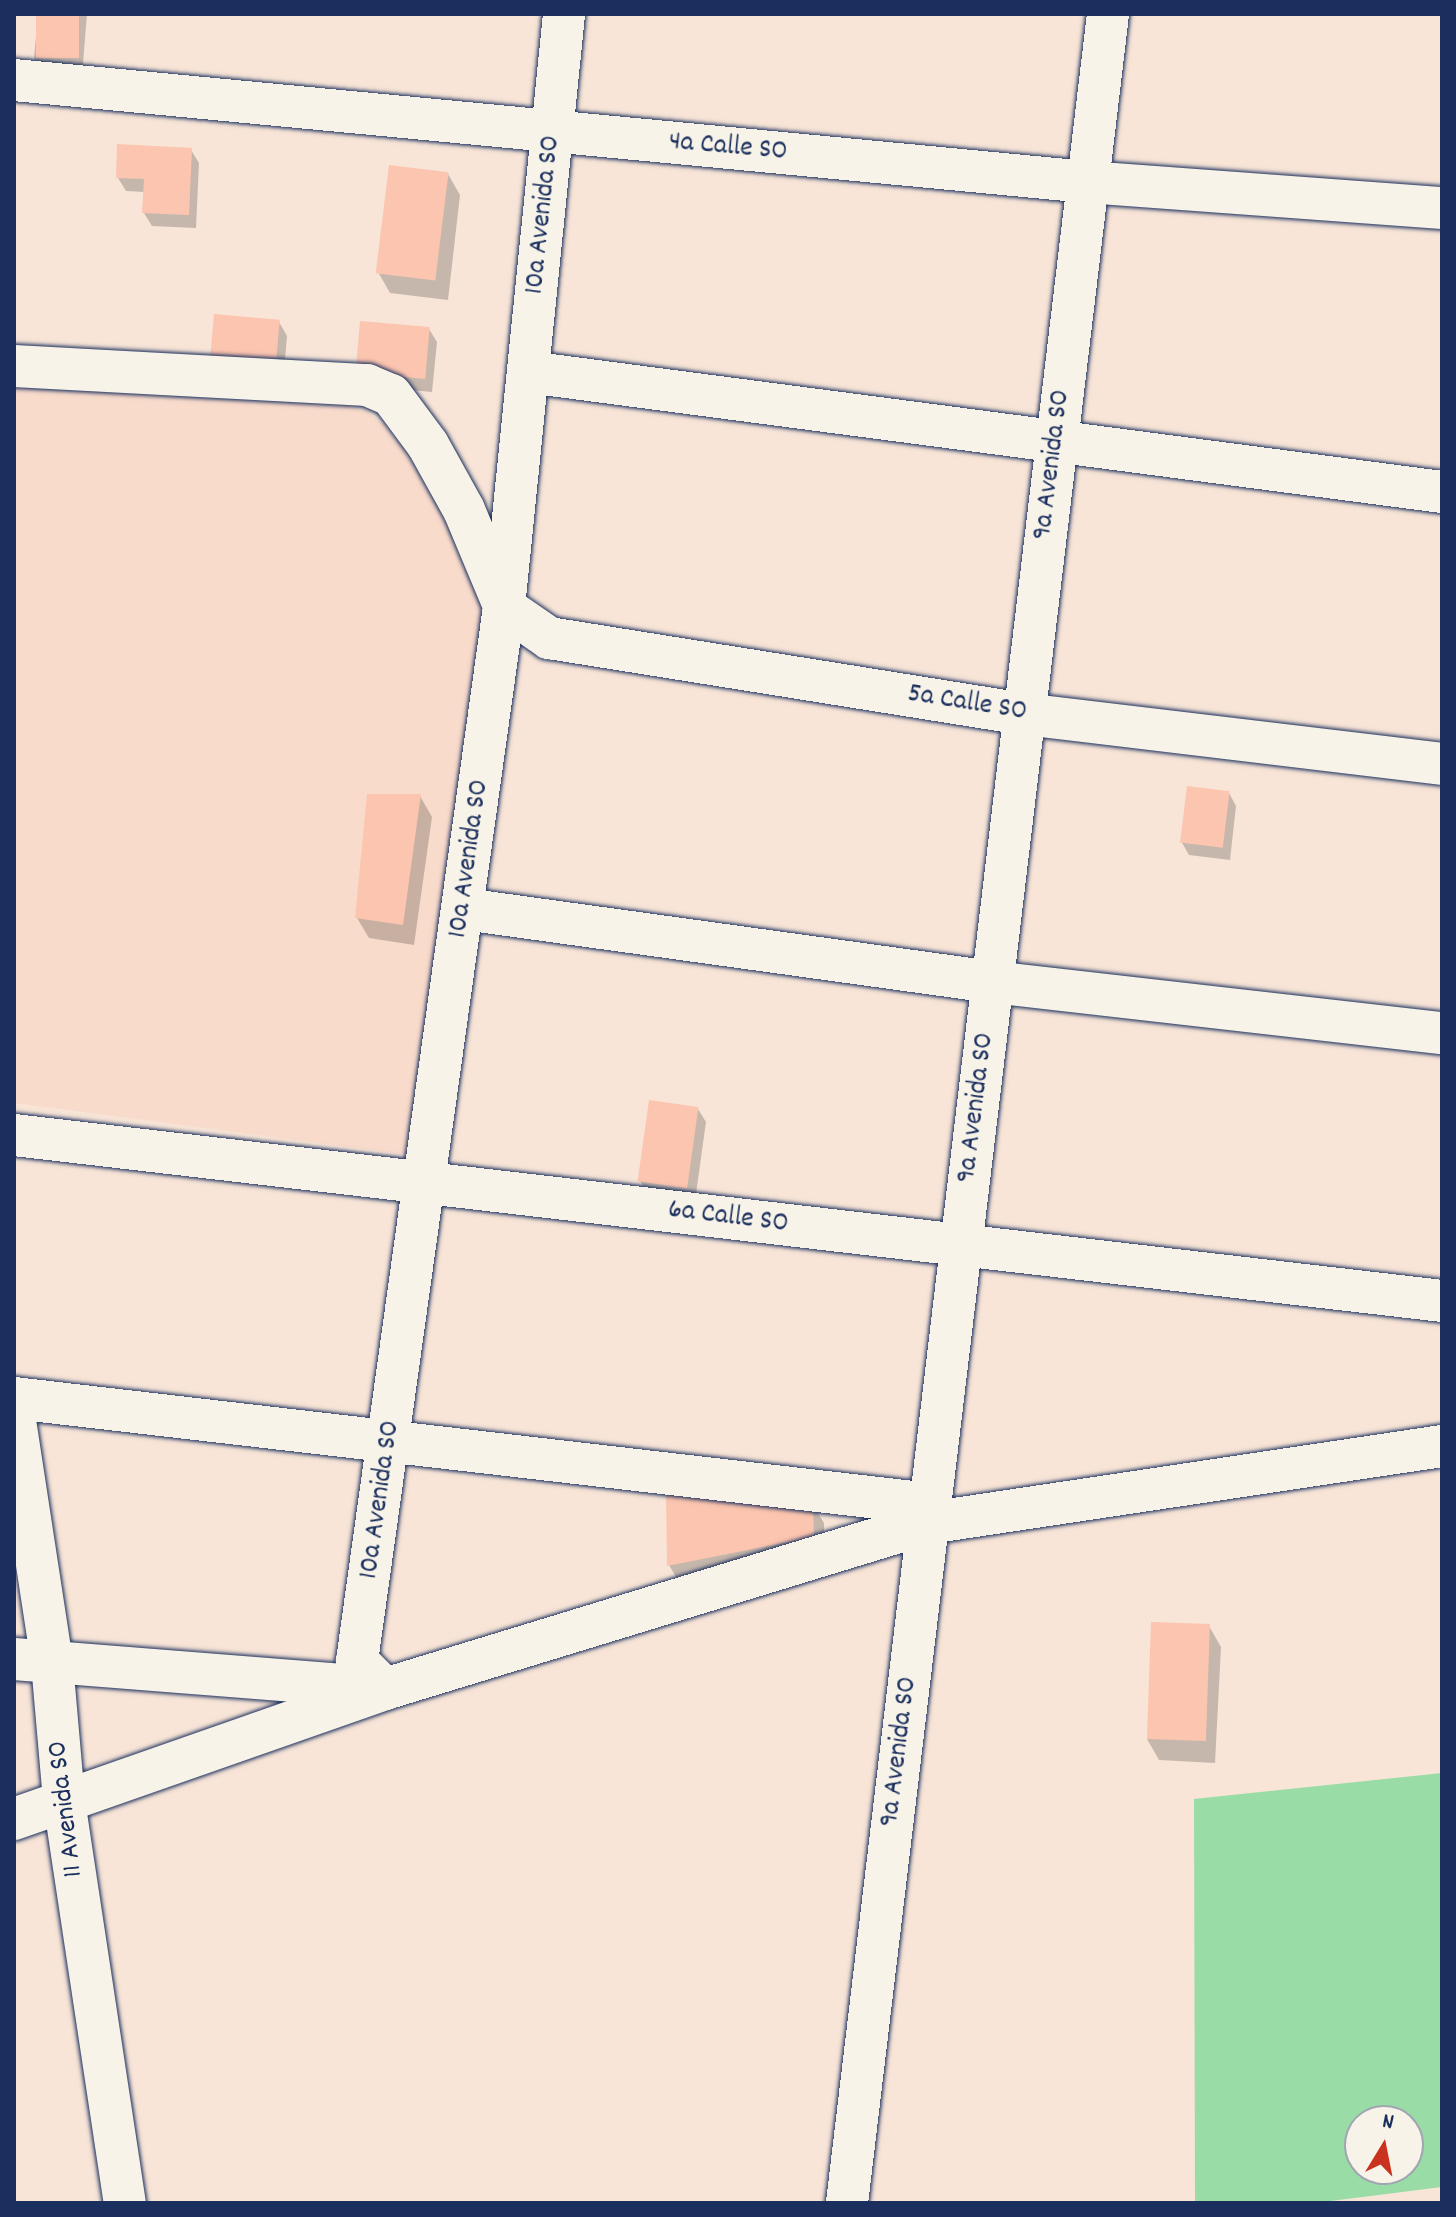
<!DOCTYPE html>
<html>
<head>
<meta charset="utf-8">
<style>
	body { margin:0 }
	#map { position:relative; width:1456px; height:2217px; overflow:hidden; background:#f8e5d7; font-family:Dekko,sans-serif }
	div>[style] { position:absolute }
	.built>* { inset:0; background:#f9dbcb }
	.green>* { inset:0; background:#9adca6 }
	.shadow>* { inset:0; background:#0003 }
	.building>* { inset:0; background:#fcc5af; transform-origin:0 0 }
	.roads { filter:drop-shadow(0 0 2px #1b2f5e) drop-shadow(0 0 2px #1b2f5e) }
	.street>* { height:42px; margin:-21px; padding:0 21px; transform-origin:21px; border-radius:21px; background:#f7f3e8 }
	span { translate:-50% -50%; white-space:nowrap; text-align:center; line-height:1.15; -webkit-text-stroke:8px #f7f3e8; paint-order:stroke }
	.street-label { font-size:28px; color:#1b2f5e }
	.frame { position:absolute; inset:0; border:16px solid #1b2f5e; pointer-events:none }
	.north { position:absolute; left:1344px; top:2105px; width:80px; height:80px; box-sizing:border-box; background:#f7f3e8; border:2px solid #9fa5b1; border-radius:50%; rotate:10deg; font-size:22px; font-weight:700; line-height:32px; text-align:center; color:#1b2f5e }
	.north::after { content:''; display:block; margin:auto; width:28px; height:36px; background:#c8321e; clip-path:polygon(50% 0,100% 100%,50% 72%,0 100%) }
</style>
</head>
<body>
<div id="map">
	<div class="built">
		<i style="clip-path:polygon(14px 386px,337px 402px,367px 412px,384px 426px,411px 456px,446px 516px,483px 596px,488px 630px,409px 1155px,14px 1103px)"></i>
	</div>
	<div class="green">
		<i style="clip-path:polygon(evenodd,1442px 1773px,1442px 2187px,1315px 2203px,1195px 2203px,1194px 1799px,1442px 1773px,1360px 2121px,1408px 2121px,1408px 2169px,1360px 2169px,1360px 2121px)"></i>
	</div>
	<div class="shadow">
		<i style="clip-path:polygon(38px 14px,87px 14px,82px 75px,42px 72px,34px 58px)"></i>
		<i style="clip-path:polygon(191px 150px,199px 163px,196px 228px,152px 226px,144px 213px,145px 192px,126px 191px,118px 178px)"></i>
		<i style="clip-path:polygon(448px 174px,460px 195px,448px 300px,390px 293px,378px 272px)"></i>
		<i style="clip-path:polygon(279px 322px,287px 336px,283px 383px,220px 378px)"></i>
		<i style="clip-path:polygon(429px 329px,437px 342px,432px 392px,366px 386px)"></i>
		<i style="clip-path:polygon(1229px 793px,1236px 806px,1230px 860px,1189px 855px,1181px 841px)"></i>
		<i style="clip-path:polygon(420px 796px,432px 817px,414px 945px,369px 938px,357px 918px)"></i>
		<i style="clip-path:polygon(698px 1109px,706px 1122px,695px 1201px,648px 1194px,640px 1181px)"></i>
		<i style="clip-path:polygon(812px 1503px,824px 1523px,824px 1557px,681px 1586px,669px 1565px)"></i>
		<i style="clip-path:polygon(1209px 1626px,1221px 1647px,1215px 1763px,1159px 1760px,1147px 1739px)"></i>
	</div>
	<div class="building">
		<i style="left:36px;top:14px;width:43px;height:44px"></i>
		<i style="clip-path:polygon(117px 144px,192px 148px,189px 215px,142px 213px,144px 179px,116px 178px)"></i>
		<i style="left:389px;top:165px;width:60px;height:109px;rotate:7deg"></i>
		<i style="left:214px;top:314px;width:66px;height:50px;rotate:5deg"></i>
		<i style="left:360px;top:321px;width:70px;height:52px;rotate:5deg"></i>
		<i style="left:1187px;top:786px;width:43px;height:57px;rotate:7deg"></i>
		<i style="clip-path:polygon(367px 794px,421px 794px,403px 925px,355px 918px)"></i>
		<i style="left:649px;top:1100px;width:50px;height:82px;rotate:8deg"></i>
		<i style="clip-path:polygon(666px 1494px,813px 1501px,814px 1537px,667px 1566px)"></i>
		<i style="left:1151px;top:1622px;width:59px;height:117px;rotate:2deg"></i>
	</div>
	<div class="roads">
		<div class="street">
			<i style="left:14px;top:80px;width:1078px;rotate:5.43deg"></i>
			<i style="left:1087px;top:182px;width:356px;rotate:4.2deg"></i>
			<i style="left:14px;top:366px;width:354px;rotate:3.1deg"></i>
			<i style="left:367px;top:385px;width:26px;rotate:23deg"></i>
			<i style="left:391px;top:395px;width:62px;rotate:53.5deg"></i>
			<i style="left:428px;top:445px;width:74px;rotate:61deg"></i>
			<i style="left:464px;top:510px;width:99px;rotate:67.3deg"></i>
			<i style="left:528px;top:372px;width:922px;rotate:7.48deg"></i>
			<i style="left:504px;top:607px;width:55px;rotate:34.6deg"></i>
			<i style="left:549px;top:638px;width:481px;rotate:9.1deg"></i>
			<i style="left:1024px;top:714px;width:421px;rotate:6.8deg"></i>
			<i style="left:464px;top:909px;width:533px;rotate:7.87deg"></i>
			<i style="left:992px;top:982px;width:453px;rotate:6.5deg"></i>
			<i style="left:14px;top:1135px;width:1438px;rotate:6.63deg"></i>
			<i style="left:14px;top:1398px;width:922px;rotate:6.6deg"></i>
			<i style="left:14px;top:1414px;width:252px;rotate:81.3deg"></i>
			<i style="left:52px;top:1663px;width:139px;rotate:85deg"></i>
			<i style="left:64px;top:1801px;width:407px;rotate:81.4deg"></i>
			<i style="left:14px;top:1659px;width:355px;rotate:4.5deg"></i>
			<i style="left:385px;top:1689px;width:40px;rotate:-135deg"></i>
			<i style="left:357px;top:1661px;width:1064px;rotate:-82.06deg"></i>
			<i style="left:504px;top:607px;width:596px;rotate:-84.22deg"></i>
			<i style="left:14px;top:1819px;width:393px;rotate:-19.3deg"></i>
			<i style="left:385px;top:1689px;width:568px;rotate:-17deg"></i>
			<i style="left:928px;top:1523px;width:520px;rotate:-8.52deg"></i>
			<i style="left:847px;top:2203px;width:2205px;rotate:-83.2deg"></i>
		</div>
	</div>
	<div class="street-label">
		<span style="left:728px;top:148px;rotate:5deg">4a Calle SO</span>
		<span style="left:544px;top:215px;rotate:-84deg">10a Avenida SO</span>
		<span style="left:1053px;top:465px;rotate:-83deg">9a Avenida SO</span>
		<span style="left:967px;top:704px;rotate:9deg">5a Calle SO</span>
		<span style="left:470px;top:859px;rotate:-82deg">10a Avenida SO</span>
		<span style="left:977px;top:1108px;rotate:-83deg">9a Avenida SO</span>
		<span style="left:728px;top:1218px;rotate:7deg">6a Calle SO</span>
		<span style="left:381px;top:1500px;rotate:-82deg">10a Avenida SO</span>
		<span style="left:900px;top:1752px;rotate:-83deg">9a Avenida SO</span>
		<span style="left:67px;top:1809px;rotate:-97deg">11 Avenida SO</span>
	</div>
	<div class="frame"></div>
	<div class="north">N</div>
</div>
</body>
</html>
